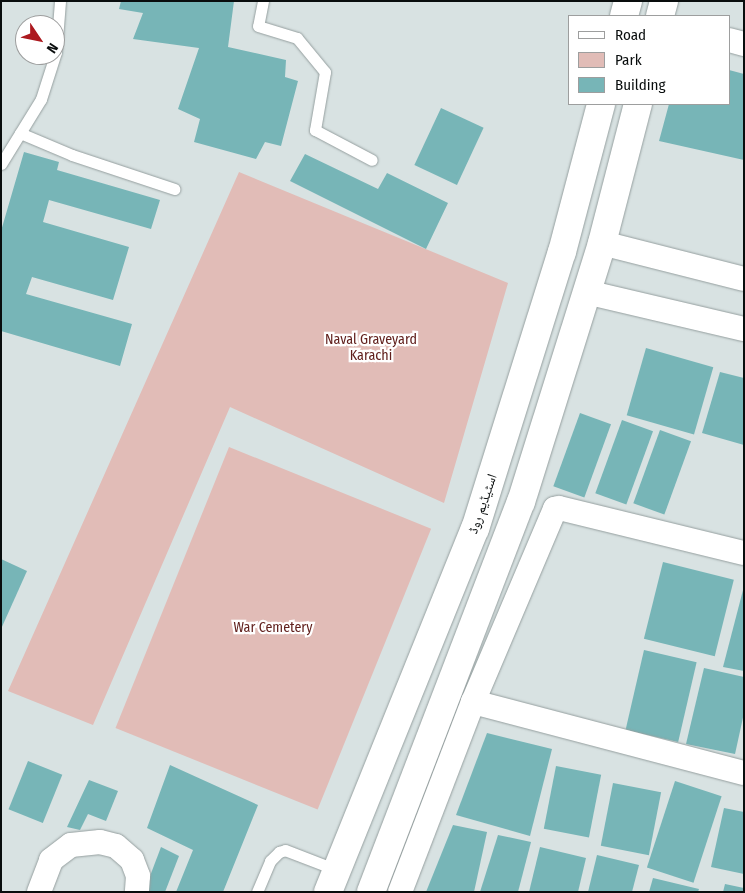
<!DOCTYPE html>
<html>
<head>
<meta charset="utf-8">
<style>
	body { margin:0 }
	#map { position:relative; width:745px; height:893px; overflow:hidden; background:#d8e2e2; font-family:"Fira Sans Condensed","Noto Naskh Arabic",sans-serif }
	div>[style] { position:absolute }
	.green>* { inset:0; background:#e1bcb7; transform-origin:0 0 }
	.building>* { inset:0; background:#77b5b7; transform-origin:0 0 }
	.roads { filter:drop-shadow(0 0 1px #959f9f) drop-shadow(0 0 1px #959f9f) }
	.service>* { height:11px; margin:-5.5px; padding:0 5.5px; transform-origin:5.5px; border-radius:5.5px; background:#fff }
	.minor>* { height:24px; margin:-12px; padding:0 12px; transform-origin:12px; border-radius:12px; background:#fff }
	.primary>* { height:28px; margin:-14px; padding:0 14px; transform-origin:14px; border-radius:14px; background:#fff }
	span { translate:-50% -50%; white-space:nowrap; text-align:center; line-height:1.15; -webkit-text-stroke:4.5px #fff; paint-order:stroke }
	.park-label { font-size:14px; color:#61201d }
	.street-label { font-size:14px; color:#090d0d }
	.frame { position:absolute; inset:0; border:2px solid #090d0d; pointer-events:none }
	.legend { position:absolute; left:568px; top:15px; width:162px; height:90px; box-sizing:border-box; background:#fff; border:1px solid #9d9e9e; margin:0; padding:6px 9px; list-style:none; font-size:15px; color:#090d0d }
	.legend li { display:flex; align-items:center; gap:10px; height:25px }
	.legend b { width:25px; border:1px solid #9d9e9e }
	.north { position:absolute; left:15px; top:15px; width:50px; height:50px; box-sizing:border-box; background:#fff; border:1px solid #9d9e9e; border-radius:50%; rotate:124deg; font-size:14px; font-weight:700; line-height:20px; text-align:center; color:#090d0d }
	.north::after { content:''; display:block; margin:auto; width:18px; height:22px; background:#ac191f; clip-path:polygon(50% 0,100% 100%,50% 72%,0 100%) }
</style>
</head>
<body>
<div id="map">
	<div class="green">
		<i style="clip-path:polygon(239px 172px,508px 283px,444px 503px,230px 407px,93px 725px,8px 691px)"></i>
		<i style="left:229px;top:447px;width:218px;height:303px;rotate:22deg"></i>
	</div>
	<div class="building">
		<i style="clip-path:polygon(121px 1px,234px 1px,228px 47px,286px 60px,285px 77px,298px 81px,281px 146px,265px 142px,256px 159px,194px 142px,200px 119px,178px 109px,199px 48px,133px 39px,143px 13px,119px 9px)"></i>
		<i style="clip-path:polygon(729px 70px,744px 74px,744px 160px,659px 141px,669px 104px,729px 104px)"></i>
		<i style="left:441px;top:108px;width:47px;height:63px;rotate:25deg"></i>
		<i style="clip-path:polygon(24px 152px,59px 162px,57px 170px,160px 200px,151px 229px,49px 200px,43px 222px,129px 247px,113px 300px,32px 277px,26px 294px,132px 324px,120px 366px,1px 331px,1px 231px)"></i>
		<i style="clip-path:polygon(305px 154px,378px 189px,387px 173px,448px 203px,426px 249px,290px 181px)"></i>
		<i style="left:646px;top:348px;width:70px;height:70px;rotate:16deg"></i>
		<i style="clip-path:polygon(720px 372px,744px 378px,744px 445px,702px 433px)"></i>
		<i style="left:580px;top:413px;width:33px;height:78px;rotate:20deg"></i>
		<i style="left:622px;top:420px;width:33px;height:78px;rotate:20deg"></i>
		<i style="left:660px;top:430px;width:33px;height:78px;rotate:20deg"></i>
		<i style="clip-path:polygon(1px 559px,27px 571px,1px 629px)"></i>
		<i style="left:663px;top:562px;width:73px;height:79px;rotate:14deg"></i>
		<i style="clip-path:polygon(743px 590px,744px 590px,744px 671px,723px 667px)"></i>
		<i style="left:644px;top:650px;width:54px;height:82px;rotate:13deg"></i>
		<i style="clip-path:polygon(704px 668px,744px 677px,744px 713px,735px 754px,686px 744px)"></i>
		<i style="clip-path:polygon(487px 733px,552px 749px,530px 836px,456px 815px)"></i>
		<i style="left:28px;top:761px;width:37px;height:52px;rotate:22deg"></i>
		<i style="clip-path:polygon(170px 765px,258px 805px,223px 892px,176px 892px,193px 850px,147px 828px)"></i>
		<i style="left:556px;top:766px;width:46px;height:64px;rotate:11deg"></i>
		<i style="clip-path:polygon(89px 780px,118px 791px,106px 821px,88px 814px,80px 830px,67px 827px)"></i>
		<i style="left:675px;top:781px;width:49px;height:91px;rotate:18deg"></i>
		<i style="left:613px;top:783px;width:49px;height:64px;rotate:11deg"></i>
		<i style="clip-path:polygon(724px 808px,744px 812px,744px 874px,711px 867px)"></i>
		<i style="clip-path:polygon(453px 825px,487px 832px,474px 892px,426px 892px)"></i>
		<i style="clip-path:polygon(498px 835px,531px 842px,518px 892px,480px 892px)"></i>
		<i style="clip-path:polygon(161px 847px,179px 856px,165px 892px,144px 892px)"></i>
		<i style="clip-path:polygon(540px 847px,586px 858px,578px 892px,529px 892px)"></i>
		<i style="clip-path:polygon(597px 855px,639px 865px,632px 892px,588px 892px)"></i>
		<i style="clip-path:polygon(653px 878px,699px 889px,698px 892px,649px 892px)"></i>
		<i style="clip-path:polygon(725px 884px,744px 888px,744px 892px,723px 892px)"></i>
	</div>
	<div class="roads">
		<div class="service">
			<i style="left:263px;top:1px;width:25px;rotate:101deg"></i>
			<i style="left:258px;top:26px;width:41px;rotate:17.1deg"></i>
			<i style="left:297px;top:38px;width:44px;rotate:50.5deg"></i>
			<i style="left:325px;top:72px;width:59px;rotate:99.8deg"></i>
			<i style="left:315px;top:130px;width:64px;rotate:27.8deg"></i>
			<i style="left:20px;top:133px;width:56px;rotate:22.9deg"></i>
			<i style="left:72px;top:155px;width:108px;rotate:18.4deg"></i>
			<i style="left:1px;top:164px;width:76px;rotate:-58.4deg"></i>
			<i style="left:41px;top:99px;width:49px;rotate:-72.3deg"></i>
			<i style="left:56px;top:52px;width:51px;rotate:-85.5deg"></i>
			<i style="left:257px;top:892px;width:34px;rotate:-67deg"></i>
			<i style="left:270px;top:861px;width:13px;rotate:-45deg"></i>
			<i style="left:279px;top:852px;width:6px;rotate:-18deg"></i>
			<i style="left:285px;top:850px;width:56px;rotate:21deg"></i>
		</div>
		<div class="minor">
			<i style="left:729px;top:40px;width:16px;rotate:15deg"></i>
			<i style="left:602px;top:243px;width:146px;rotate:14.2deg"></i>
			<i style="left:586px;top:292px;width:162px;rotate:13.2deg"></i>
			<i style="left:473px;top:702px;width:280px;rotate:14.7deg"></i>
			<i style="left:39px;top:892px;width:34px;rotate:-69deg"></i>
			<i style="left:51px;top:860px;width:25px;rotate:-37deg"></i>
			<i style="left:71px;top:845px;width:29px;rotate:-6deg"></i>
			<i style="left:100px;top:842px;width:16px;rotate:14deg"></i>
			<i style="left:116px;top:846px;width:21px;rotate:41deg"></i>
			<i style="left:132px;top:860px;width:17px;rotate:69deg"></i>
			<i style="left:138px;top:876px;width:16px;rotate:94deg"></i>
			<i style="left:400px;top:892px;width:204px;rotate:-69deg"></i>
			<i style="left:473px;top:702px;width:210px;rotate:-67deg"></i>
			<i style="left:555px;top:509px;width:4px;rotate:-14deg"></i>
			<i style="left:559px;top:508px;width:190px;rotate:13.7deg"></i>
		</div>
		<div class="primary">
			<i style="left:624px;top:16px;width:16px;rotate:-75deg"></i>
			<i style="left:660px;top:16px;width:16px;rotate:-75deg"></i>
			<i style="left:328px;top:892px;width:392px;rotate:-68deg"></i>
			<i style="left:475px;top:529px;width:290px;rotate:-72.6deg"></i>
			<i style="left:562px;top:252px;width:153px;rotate:-75.2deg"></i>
			<i style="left:371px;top:892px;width:418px;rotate:-69deg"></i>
			<i style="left:521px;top:502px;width:271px;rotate:-72.6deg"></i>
			<i style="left:602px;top:243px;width:144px;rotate:-75.5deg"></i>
		</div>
	</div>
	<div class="park-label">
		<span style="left:371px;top:348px">Naval Graveyard<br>Karachi</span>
		<span style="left:273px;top:628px">War Cemetery</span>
	</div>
	<div class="street-label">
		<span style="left:483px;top:504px;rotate:-71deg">اسٹیڈیم روڈ</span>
	</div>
	<div class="frame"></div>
	<ul class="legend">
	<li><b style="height:6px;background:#fff"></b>Road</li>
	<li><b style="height:14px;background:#e1bcb7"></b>Park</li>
	<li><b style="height:14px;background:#77b5b7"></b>Building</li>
	</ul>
	<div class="north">N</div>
</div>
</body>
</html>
